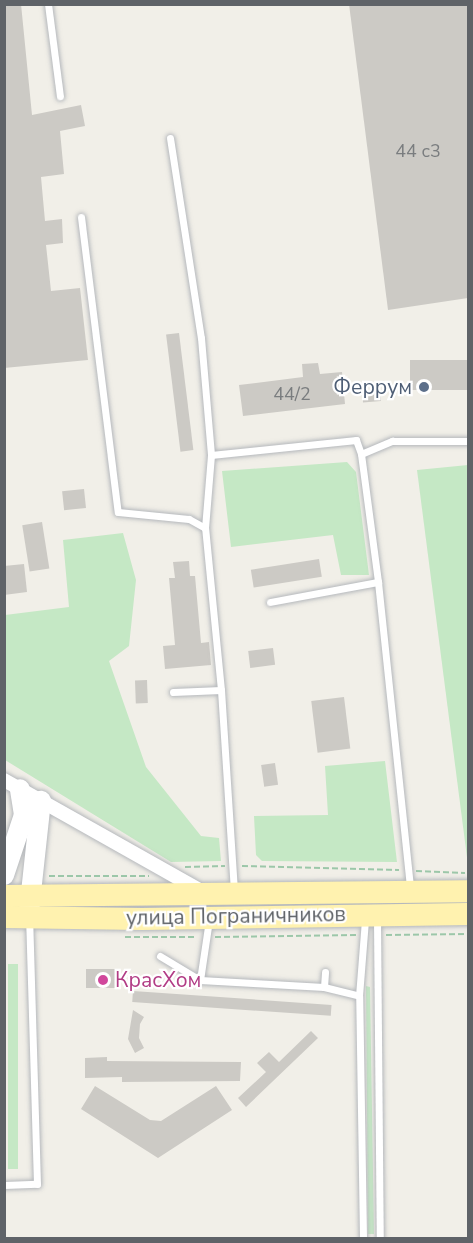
<!DOCTYPE html>
<html>
<head>
<meta charset="utf-8">
<style>
	body { margin:0 }
	#map { position:relative; width:473px; height:1243px; overflow:hidden; background:#f1efe8; font-family:"Nunito Sans",sans-serif }
	div>[style] { position:absolute }
	.green>* { inset:0; background:#c5e8c5; transform-origin:0 0 }
	.building>* { inset:0; background:#cccac5; transform-origin:0 0 }
	.path>* { height:2px; margin-top:-1px; transform-origin:0; background:repeating-linear-gradient(90deg,#9cc7a9 0 6px,transparent 0 9px) }
	.roads { filter:drop-shadow(0 0 2px #b5b8bc) drop-shadow(0 0 2px #b5b8bc) }
	.lane>* { height:7px; margin:-3.5px; padding:0 3.5px; transform-origin:3.5px; border-radius:3.5px; background:#fff }
	.street>* { height:14px; margin:-7px; padding:0 7px; transform-origin:7px; border-radius:7px; background:#fff }
	.secondary>* { height:20px; margin:-10px; padding:0 10px; transform-origin:10px; border-radius:10px; background:#fff }
	.primary>* { height:22px; margin:-11px; padding:0 11px; transform-origin:11px; border-radius:11px; background:#fff2af }
	.dots>* { width:16px; height:16px; translate:-50% -50%; box-sizing:border-box; border:3px solid #fff; border-radius:50% }
	span { translate:-50% -50%; white-space:nowrap; text-align:center; line-height:1.15; -webkit-text-stroke:4.5px #fff; paint-order:stroke }
	.number-label { font-size:18px; color:#7a7d7f }
	.number-label span { -webkit-text-stroke-width:0 }
	.service-label { font-size:21px; color:#4e5e75 }
	.right { translate:-100% -50%; text-align:right }
	.street-label { font-size:21px; color:#5f6368 }
	.hotel-label { font-size:21px; color:#b23c85 }
	.left { translate:0 -50%; text-align:left }
	.frame { position:absolute; inset:0; border:6px solid #5f6368; pointer-events:none }
</style>
</head>
<body>
<div id="map">
	<div class="green">
		<i style="clip-path:polygon(347px 462px,356px 472px,369px 575px,341px 575px,333px 535px,231px 547px,222px 471px)"></i>
		<i style="clip-path:polygon(468px 465px,468px 865px,417px 470px)"></i>
		<i style="clip-path:polygon(123px 533px,136px 580px,129px 646px,109px 661px,146px 767px,201px 836px,219px 838px,221px 861px,171px 862px,5px 760px,5px 615px,69px 607px,63px 540px)"></i>
		<i style="clip-path:polygon(385px 761px,397px 862px,262px 861px,256px 855px,254px 816px,328px 815px,325px 766px)"></i>
		<i style="left:8px;top:964px;width:10px;height:205px"></i>
		<i style="clip-path:polygon(366px 986px,370px 987px,374px 1234px,368px 1234px)"></i>
	</div>
	<div class="building">
		<i style="clip-path:polygon(4px 4px,21px 4px,32px 115px,81px 105px,85px 126px,60px 131px,64px 174px,41px 177px,45px 221px,62px 219px,63px 243px,46px 245px,51px 291px,80px 288px,88px 360px,4px 368px)"></i>
		<i style="clip-path:polygon(349px 4px,468px 4px,468px 298px,388px 310px)"></i>
		<i style="left:179px;top:333px;width:118px;height:13px;rotate:83deg"></i>
		<i style="left:468px;top:360px;width:30px;height:58px;rotate:90deg"></i>
		<i style="clip-path:polygon(318px 363px,320px 374px,342px 372px,345px 404px,243px 416px,239px 385px,303px 377px,302px 364px)"></i>
		<i style="left:380px;top:390px;width:11px;height:18px;rotate:85deg"></i>
		<i style="left:84px;top:489px;width:19px;height:22px;rotate:84deg"></i>
		<i style="left:42px;top:522px;width:47px;height:20px;rotate:81deg"></i>
		<i style="left:319px;top:559px;width:18px;height:69px;rotate:81deg"></i>
		<i style="clip-path:polygon(189px 561px,190px 576px,195px 576px,201px 643px,209px 642px,211px 665px,165px 669px,163px 646px,175px 645px,169px 578px,175px 578px,173px 562px)"></i>
		<i style="clip-path:polygon(24px 564px,27px 592px,4px 595px,4px 566px)"></i>
		<i style="left:273px;top:648px;width:17px;height:25px;rotate:83deg"></i>
		<i style="left:147px;top:680px;width:23px;height:12px;rotate:88deg"></i>
		<i style="left:344px;top:697px;width:52px;height:33px;rotate:83deg"></i>
		<i style="left:275px;top:763px;width:22px;height:14px;rotate:82deg"></i>
		<i style="left:86px;top:969px;width:33px;height:19px"></i>
		<i style="left:133px;top:991px;width:199px;height:11px;rotate:4deg"></i>
		<i style="clip-path:polygon(133px 1010px,144px 1017px,140px 1024px,139px 1038px,144px 1048px,135px 1053px,128px 1039px)"></i>
		<i style="clip-path:polygon(311px 1031px,318px 1038px,246px 1107px,238px 1098px,266px 1072px,257px 1063px,269px 1052px,279px 1062px)"></i>
		<i style="clip-path:polygon(107px 1057px,107px 1061px,241px 1062px,240px 1081px,122px 1082px,122px 1077px,85px 1078px,85px 1058px)"></i>
		<i style="clip-path:polygon(95px 1086px,150px 1120px,161px 1121px,216px 1086px,232px 1110px,158px 1158px,81px 1109px)"></i>
	</div>
	<div class="path">
		<i style="left:242px;top:866px;width:157px;rotate:1.5deg"></i>
		<i style="left:185px;top:867px;width:40px;rotate:-1.4deg"></i>
		<i style="left:416px;top:871px;width:49px;rotate:2.3deg"></i>
		<i style="left:49px;top:876px;width:100px"></i>
		<i style="left:386px;top:935px;width:82px;rotate:-0.7deg"></i>
		<i style="left:125px;top:937px;width:72px"></i>
		<i style="left:215px;top:937px;width:141px;rotate:-0.8deg"></i>
	</div>
	<div class="roads">
		<div class="lane">
			<i style="left:48px;top:4px;width:93px;rotate:82.6deg"></i>
			<i style="left:170px;top:138px;width:202px;rotate:81.2deg"></i>
			<i style="left:201px;top:338px;width:117px;rotate:85.1deg"></i>
			<i style="left:81px;top:217px;width:297px;rotate:82.9deg"></i>
			<i style="left:118px;top:512px;width:71px;rotate:5.6deg"></i>
			<i style="left:189px;top:519px;width:18px;rotate:29deg"></i>
			<i style="left:361px;top:454px;width:34px;rotate:-23deg"></i>
			<i style="left:392px;top:441px;width:76px"></i>
			<i style="left:270px;top:602px;width:110px;rotate:-10.5deg"></i>
			<i style="left:173px;top:692px;width:48px;rotate:-2.4deg"></i>
			<i style="left:234px;top:891px;width:201px;rotate:-93.7deg"></i>
			<i style="left:221px;top:690px;width:163px;rotate:-95.6deg"></i>
			<i style="left:205px;top:528px;width:73px;rotate:-85.3deg"></i>
			<i style="left:211px;top:455px;width:146px;rotate:-5.9deg"></i>
			<i style="left:356px;top:440px;width:15px;rotate:70deg"></i>
			<i style="left:361px;top:454px;width:129px;rotate:82.4deg"></i>
			<i style="left:378px;top:582px;width:309px;rotate:84deg"></i>
			<i style="left:377px;top:920px;width:318px;rotate:89.5deg"></i>
			<i style="left:160px;top:956px;width:47px;rotate:31deg"></i>
			<i style="left:200px;top:980px;width:124px;rotate:3.2deg"></i>
			<i style="left:324px;top:987px;width:36px;rotate:14deg"></i>
			<i style="left:200px;top:980px;width:61px;rotate:-81.5deg"></i>
			<i style="left:324px;top:987px;width:15px;rotate:-86deg"></i>
			<i style="left:4px;top:1185px;width:33px;rotate:-2deg"></i>
			<i style="left:37px;top:1184px;width:262px;rotate:-91.7deg"></i>
			<i style="left:363px;top:1238px;width:242px;rotate:-90.9deg"></i>
			<i style="left:359px;top:996px;width:77px;rotate:-85.5deg"></i>
		</div>
		<div class="street">
			<i style="left:4px;top:780px;width:226px;rotate:29.4deg"></i>
		</div>
		<div class="secondary">
			<i style="left:4px;top:875px;width:63px;rotate:-71.6deg"></i>
			<i style="left:24px;top:815px;width:26px;rotate:-99deg"></i>
			<i style="left:29px;top:911px;width:111px;rotate:-83.8deg"></i>
		</div>
		<div class="primary">
			<i style="left:4px;top:896px;width:464px;rotate:-0.6deg"></i>
			<i style="left:4px;top:917px;width:138px;rotate:0.8deg"></i>
			<i style="left:142px;top:919px;width:326px;rotate:-0.9deg"></i>
		</div>
	</div>
	<div class="dots">
		<i style="left:424px;top:387px;background:#5c6f8a"></i>
		<i style="left:103px;top:980px;background:#d1479c"></i>
	</div>
	<div class="number-label">
		<span style="left:418px;top:151px">44 с3</span>
		<span style="left:292px;top:394px">44/2</span>
	</div>
	<div class="service-label">
		<span class="right" style="left:412px;top:387px">Феррум</span>
	</div>
	<div class="street-label">
		<span style="left:236px;top:916px;rotate:-1deg">улица Пограничников</span>
	</div>
	<div class="hotel-label">
		<span class="left" style="left:115px;top:980px">КрасХом</span>
	</div>
	<div class="frame"></div>
</div>
</body>
</html>
